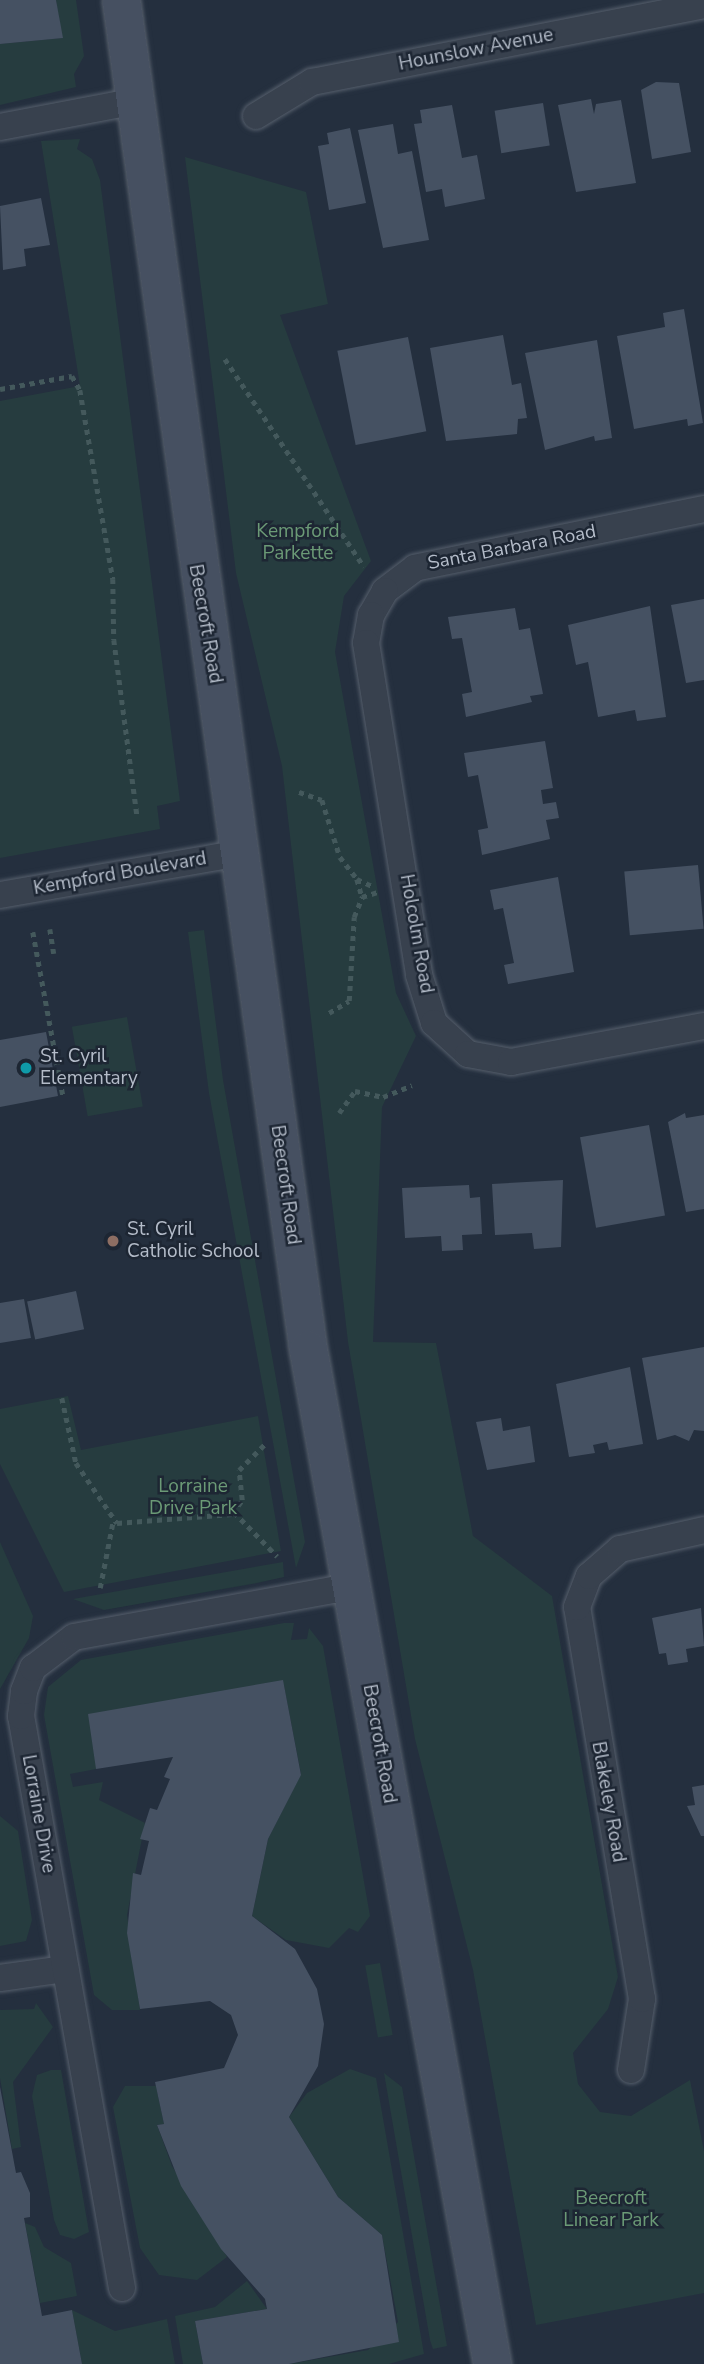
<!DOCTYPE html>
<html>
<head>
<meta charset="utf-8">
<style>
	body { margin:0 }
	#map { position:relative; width:704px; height:2364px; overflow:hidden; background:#242f3e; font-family:"Nunito Sans",sans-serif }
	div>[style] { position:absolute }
	.green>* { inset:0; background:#263c3f; transform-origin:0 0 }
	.building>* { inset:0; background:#455162; transform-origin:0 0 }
	.path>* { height:4.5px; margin-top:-2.25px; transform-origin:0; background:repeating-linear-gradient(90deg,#44595c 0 5px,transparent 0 10px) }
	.roads { filter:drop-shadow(0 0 2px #565f6c) drop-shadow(0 0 2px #565f6c) }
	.street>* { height:26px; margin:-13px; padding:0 13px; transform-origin:13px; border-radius:13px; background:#38414e }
	.secondary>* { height:37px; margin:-18.5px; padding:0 18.5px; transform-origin:18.5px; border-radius:18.5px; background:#465061 }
	.dots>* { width:19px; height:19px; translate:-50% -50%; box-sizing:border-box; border:4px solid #1d2633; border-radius:50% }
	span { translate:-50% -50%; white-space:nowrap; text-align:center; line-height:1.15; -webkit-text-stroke:5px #1d2633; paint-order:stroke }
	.street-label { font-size:19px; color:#b4bcc9 }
	.park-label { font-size:19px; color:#6b9a76 }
	.poi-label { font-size:19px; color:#b4bcc9 }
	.left { translate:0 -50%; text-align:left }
</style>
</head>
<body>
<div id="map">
	<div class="green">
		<i style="clip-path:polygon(56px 0,76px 0,84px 56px,74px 74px,76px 87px,0 105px,0 44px,62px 38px)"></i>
		<i style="clip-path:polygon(80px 139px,77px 149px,92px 159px,100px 180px,180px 801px,157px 806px,160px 829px,0 858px,0 401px,80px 386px,41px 141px)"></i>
		<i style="clip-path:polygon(185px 157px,306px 192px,328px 304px,280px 315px,371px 561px,344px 596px,335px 652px,396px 993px,416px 1036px,382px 1107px,373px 1342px,436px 1343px,473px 1536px,552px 1596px,618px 1977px,608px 2009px,573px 2053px,578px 2084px,600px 2112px,631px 2116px,690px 2080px,704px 2151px,704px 2293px,536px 2325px,473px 1970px,415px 1739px,348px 1342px,282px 766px,236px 573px)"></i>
		<i style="clip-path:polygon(204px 930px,223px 1080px,305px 1542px,296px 1568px,209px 1093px,188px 932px)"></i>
		<i style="left:127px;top:1017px;width:91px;height:56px;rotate:80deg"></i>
		<i style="clip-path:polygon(68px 1396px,81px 1450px,258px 1416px,281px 1551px,64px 1592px,0 1464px,0 1409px)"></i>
		<i style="clip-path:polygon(0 1542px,33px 1616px,29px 1638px,0 1689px)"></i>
		<i style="clip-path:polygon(283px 1562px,284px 1577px,257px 1583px,104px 1610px,73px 1599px)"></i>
		<i style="clip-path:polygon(284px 1623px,294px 1623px,291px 1640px,307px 1639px,309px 1628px,323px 1646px,370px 1916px,358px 1932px,349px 1928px,329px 1948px,286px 1940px,252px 1916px,268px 1839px,301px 1774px,284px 1686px,96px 1769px,70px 1774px,73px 1787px,103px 1782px,99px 1800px,145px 1823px,127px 1915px,140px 2010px,112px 2010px,94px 1995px,44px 1715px,48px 1687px,81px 1660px)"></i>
		<i style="clip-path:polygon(0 1816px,18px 1831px,32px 1920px,26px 1941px,0 1946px)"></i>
		<i style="left:380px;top:1963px;width:73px;height:15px;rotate:80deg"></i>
		<i style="clip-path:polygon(36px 2003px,53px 2027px,13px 2082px,21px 2147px,12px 2149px,0 2078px,0 2010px,34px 2009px)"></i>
		<i style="clip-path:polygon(350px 2069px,376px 2078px,424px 2354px,389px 2364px,289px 2364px,368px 2350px,398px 2322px,382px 2235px,338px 2197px,289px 2117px,307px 2093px)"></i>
		<i style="clip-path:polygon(51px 2070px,61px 2070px,89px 2232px,74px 2239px,60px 2235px,54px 2220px,32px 2096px,37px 2075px)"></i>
		<i style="clip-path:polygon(384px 2073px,402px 2087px,447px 2346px,433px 2349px,430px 2340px)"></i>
		<i style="clip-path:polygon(125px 2086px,156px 2086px,164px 2124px,157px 2125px,172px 2166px,227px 2257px,197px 2280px,159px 2275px,140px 2248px,113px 2107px)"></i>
		<i style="clip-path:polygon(25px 2223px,35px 2227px,44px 2247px,71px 2263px,77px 2296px,40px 2303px)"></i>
		<i style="clip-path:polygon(247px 2281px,267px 2309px,195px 2321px,203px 2364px,183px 2364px,175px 2316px,215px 2307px)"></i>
		<i style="clip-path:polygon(72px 2310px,115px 2331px,167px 2319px,175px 2364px,82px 2364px)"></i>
	</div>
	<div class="building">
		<i style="clip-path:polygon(0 0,56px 0,63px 38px,0 44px)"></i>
		<i style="clip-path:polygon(656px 82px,679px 83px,691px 152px,652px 159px,641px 90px)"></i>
		<i style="clip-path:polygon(591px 99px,594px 114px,596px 104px,621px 100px,636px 183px,576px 192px,558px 105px)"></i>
		<i style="left:543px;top:103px;width:43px;height:49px;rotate:81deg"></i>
		<i style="clip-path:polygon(452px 105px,462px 158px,477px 155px,485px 199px,445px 207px,442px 189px,426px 192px,414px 124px,422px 123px,420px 110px)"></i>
		<i style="clip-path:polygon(393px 124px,398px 154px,412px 151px,429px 240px,383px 248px,358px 130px)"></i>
		<i style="clip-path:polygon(350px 128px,366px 203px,329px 210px,318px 146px,329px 144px,327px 133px)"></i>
		<i style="clip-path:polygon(41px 198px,50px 245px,24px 249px,26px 266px,3px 270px,0 206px)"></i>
		<i style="clip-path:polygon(684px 309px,703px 423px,688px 426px,687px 419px,634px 429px,617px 336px,665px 327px,663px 313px)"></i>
		<i style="clip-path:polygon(503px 335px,512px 385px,521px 383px,527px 418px,518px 419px,517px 434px,446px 441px,430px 348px)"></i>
		<i style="left:408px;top:337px;width:96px;height:72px;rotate:79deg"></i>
		<i style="clip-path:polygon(597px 340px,612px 438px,595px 441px,594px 436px,545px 450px,525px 353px)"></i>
		<i style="clip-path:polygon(704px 599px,704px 680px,686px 683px,671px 605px)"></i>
		<i style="clip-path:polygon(650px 606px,666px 717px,637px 721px,635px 710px,598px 717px,588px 662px,576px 665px,568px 625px)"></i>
		<i style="clip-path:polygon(515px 608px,519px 630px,530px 628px,543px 694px,530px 696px,532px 702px,466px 717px,462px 694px,472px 692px,462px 638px,452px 639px,448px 617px)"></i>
		<i style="clip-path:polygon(545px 741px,553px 788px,541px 790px,543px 804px,556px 802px,559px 818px,546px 820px,550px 839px,482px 855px,478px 830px,488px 828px,478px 775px,468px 777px,464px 753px)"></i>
		<i style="left:698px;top:865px;width:64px;height:74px;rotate:85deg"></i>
		<i style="clip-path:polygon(558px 877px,574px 972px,508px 984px,504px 965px,514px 963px,503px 908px,494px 910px,490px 890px)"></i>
		<i style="clip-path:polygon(46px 1032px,58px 1096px,0 1107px,0 1040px)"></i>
		<i style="clip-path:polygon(685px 1113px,686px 1118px,704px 1115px,704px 1209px,686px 1212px,668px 1122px)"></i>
		<i style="left:649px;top:1125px;width:92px;height:70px;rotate:80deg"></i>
		<i style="clip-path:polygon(563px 1180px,561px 1247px,534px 1249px,532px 1233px,495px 1235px,492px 1184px)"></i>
		<i style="clip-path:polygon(469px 1185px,470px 1198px,480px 1197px,482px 1234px,462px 1235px,463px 1250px,442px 1251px,441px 1236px,405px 1238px,402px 1188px)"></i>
		<i style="left:76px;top:1291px;width:39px;height:50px;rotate:78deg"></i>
		<i style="clip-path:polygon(24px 1299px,31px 1338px,0 1343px,0 1303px)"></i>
		<i style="clip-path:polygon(704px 1347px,704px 1431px,694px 1430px,689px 1441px,675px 1435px,657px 1440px,642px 1358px)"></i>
		<i style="clip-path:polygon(630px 1367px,643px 1444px,609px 1450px,607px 1442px,593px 1445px,595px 1453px,569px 1457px,556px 1384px)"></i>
		<i style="clip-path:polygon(501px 1418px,503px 1431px,530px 1426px,535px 1462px,487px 1470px,476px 1422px)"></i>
		<i style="clip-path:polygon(701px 1608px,704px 1646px,686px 1649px,688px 1662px,668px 1665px,666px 1653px,659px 1654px,652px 1618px)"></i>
		<i style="clip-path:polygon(283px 1680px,301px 1775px,268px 1839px,252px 1916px,295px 1949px,317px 1989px,324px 2024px,318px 2066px,289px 2117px,338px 2197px,382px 2235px,399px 2342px,289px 2364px,203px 2364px,195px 2321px,267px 2309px,265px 2299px,221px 2249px,181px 2186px,157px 2125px,164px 2124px,155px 2082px,224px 2068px,238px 2035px,231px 2015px,210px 2001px,140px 2009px,127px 1933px,133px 1873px,141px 1875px,149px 1841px,140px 1839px,150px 1808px,157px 1810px,170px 1779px,164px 1777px,173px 1757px,96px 1769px,88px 1714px)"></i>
		<i style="clip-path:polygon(704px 1785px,704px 1836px,701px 1836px,687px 1806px,695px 1805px,692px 1787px)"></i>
		<i style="clip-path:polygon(0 2087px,16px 2173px,21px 2172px,30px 2193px,30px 2217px,24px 2218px,42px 2316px,72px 2310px,82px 2364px,0 2364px)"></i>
	</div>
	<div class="path">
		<i style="left:225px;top:359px;width:250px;rotate:56.2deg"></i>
		<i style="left:0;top:389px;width:73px;rotate:-10.2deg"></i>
		<i style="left:72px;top:376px;width:16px;rotate:60deg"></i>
		<i style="left:80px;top:390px;width:192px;rotate:80.1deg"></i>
		<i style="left:113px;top:579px;width:61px;rotate:89.1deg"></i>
		<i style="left:114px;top:640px;width:176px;rotate:82.5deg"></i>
		<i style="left:299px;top:792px;width:24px;rotate:19deg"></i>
		<i style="left:322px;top:800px;width:60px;rotate:72.5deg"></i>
		<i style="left:340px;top:857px;width:28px;rotate:52deg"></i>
		<i style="left:357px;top:879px;width:19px;rotate:25deg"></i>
		<i style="left:357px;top:879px;width:19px;rotate:74deg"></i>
		<i style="left:50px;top:929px;width:25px;rotate:81deg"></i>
		<i style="left:33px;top:932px;width:167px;rotate:79.6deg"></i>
		<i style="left:329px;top:1013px;width:23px;rotate:-31deg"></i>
		<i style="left:349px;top:1001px;width:84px;rotate:-86.6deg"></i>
		<i style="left:354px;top:917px;width:22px;rotate:-68deg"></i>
		<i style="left:362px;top:897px;width:16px;rotate:-18deg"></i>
		<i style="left:339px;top:1113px;width:27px;rotate:-54deg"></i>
		<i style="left:355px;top:1091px;width:29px;rotate:12deg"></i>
		<i style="left:383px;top:1097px;width:31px;rotate:-22deg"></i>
		<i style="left:62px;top:1398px;width:66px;rotate:77.8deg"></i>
		<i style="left:76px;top:1463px;width:73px;rotate:55.7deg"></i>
		<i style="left:117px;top:1523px;width:115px;rotate:-4.5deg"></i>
		<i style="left:232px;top:1514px;width:17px;rotate:-54deg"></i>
		<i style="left:242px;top:1500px;width:30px;rotate:-96deg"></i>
		<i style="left:239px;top:1470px;width:38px;rotate:-45deg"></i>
		<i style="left:234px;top:1512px;width:62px;rotate:45.7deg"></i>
		<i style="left:100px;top:1588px;width:68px;rotate:-79deg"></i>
	</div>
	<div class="roads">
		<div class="street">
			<i style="left:256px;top:116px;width:66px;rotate:-31.3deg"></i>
			<i style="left:312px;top:82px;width:399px;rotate:-11.1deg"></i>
			<i style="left:0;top:127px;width:138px;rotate:-10.8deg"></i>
			<i style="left:704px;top:509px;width:295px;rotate:168.5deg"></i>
			<i style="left:415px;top:568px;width:38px;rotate:143deg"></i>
			<i style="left:385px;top:591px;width:28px;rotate:120deg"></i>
			<i style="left:371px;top:615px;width:28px;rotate:100deg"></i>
			<i style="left:366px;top:643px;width:336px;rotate:80.9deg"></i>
			<i style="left:419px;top:975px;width:50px;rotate:72.6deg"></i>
			<i style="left:434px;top:1023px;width:46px;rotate:42.4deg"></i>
			<i style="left:468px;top:1054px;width:44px;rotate:10.5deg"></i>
			<i style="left:511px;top:1062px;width:196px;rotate:-10.6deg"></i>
			<i style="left:0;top:895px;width:244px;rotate:-9.9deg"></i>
			<i style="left:0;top:1978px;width:66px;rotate:-7.9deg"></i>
			<i style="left:631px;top:2070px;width:72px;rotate:-81.2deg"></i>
			<i style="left:642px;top:1999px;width:397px;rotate:-99.4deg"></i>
			<i style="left:577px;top:1607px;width:33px;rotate:-69deg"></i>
			<i style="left:589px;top:1576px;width:41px;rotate:-41.1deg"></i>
			<i style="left:620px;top:1549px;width:86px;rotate:-12.7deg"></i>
			<i style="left:122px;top:2288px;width:581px;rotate:-100.01deg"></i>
			<i style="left:21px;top:1716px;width:25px;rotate:-83deg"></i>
			<i style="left:24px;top:1691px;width:25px;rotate:-69deg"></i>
			<i style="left:33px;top:1668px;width:51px;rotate:-37.1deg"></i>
			<i style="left:74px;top:1637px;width:280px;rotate:-10.3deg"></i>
		</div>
		<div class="secondary">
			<i style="left:121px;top:0;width:1362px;rotate:82.11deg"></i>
			<i style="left:308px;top:1349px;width:1032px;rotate:79.72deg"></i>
		</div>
	</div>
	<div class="dots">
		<i style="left:26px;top:1068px;background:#0f9aa8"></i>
		<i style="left:113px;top:1241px;background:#8d6e63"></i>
	</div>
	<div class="street-label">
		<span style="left:476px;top:50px;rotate:-11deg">Hounslow Avenue</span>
		<span style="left:512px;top:548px;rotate:-11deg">Santa Barbara Road</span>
		<span style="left:205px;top:624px;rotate:80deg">Beecroft Road</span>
		<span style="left:120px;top:874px;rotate:-10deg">Kempford Boulevard</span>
		<span style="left:416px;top:934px;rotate:80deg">Holcolm Road</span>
		<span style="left:285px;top:1185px;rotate:82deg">Beecroft Road</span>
		<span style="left:379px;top:1744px;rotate:80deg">Beecroft Road</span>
		<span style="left:608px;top:1802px;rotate:80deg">Blakeley Road</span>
		<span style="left:38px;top:1814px;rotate:80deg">Lorraine Drive</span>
	</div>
	<div class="park-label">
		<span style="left:298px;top:543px">Kempford<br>Parkette</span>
		<span style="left:193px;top:1498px">Lorraine<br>Drive Park</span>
		<span style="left:611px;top:2210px">Beecroft<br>Linear Park</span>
	</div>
	<div class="poi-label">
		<span class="left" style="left:40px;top:1068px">St. Cyril<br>Elementary</span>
		<span class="left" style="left:127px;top:1241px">St. Cyril<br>Catholic School</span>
	</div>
</div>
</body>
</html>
